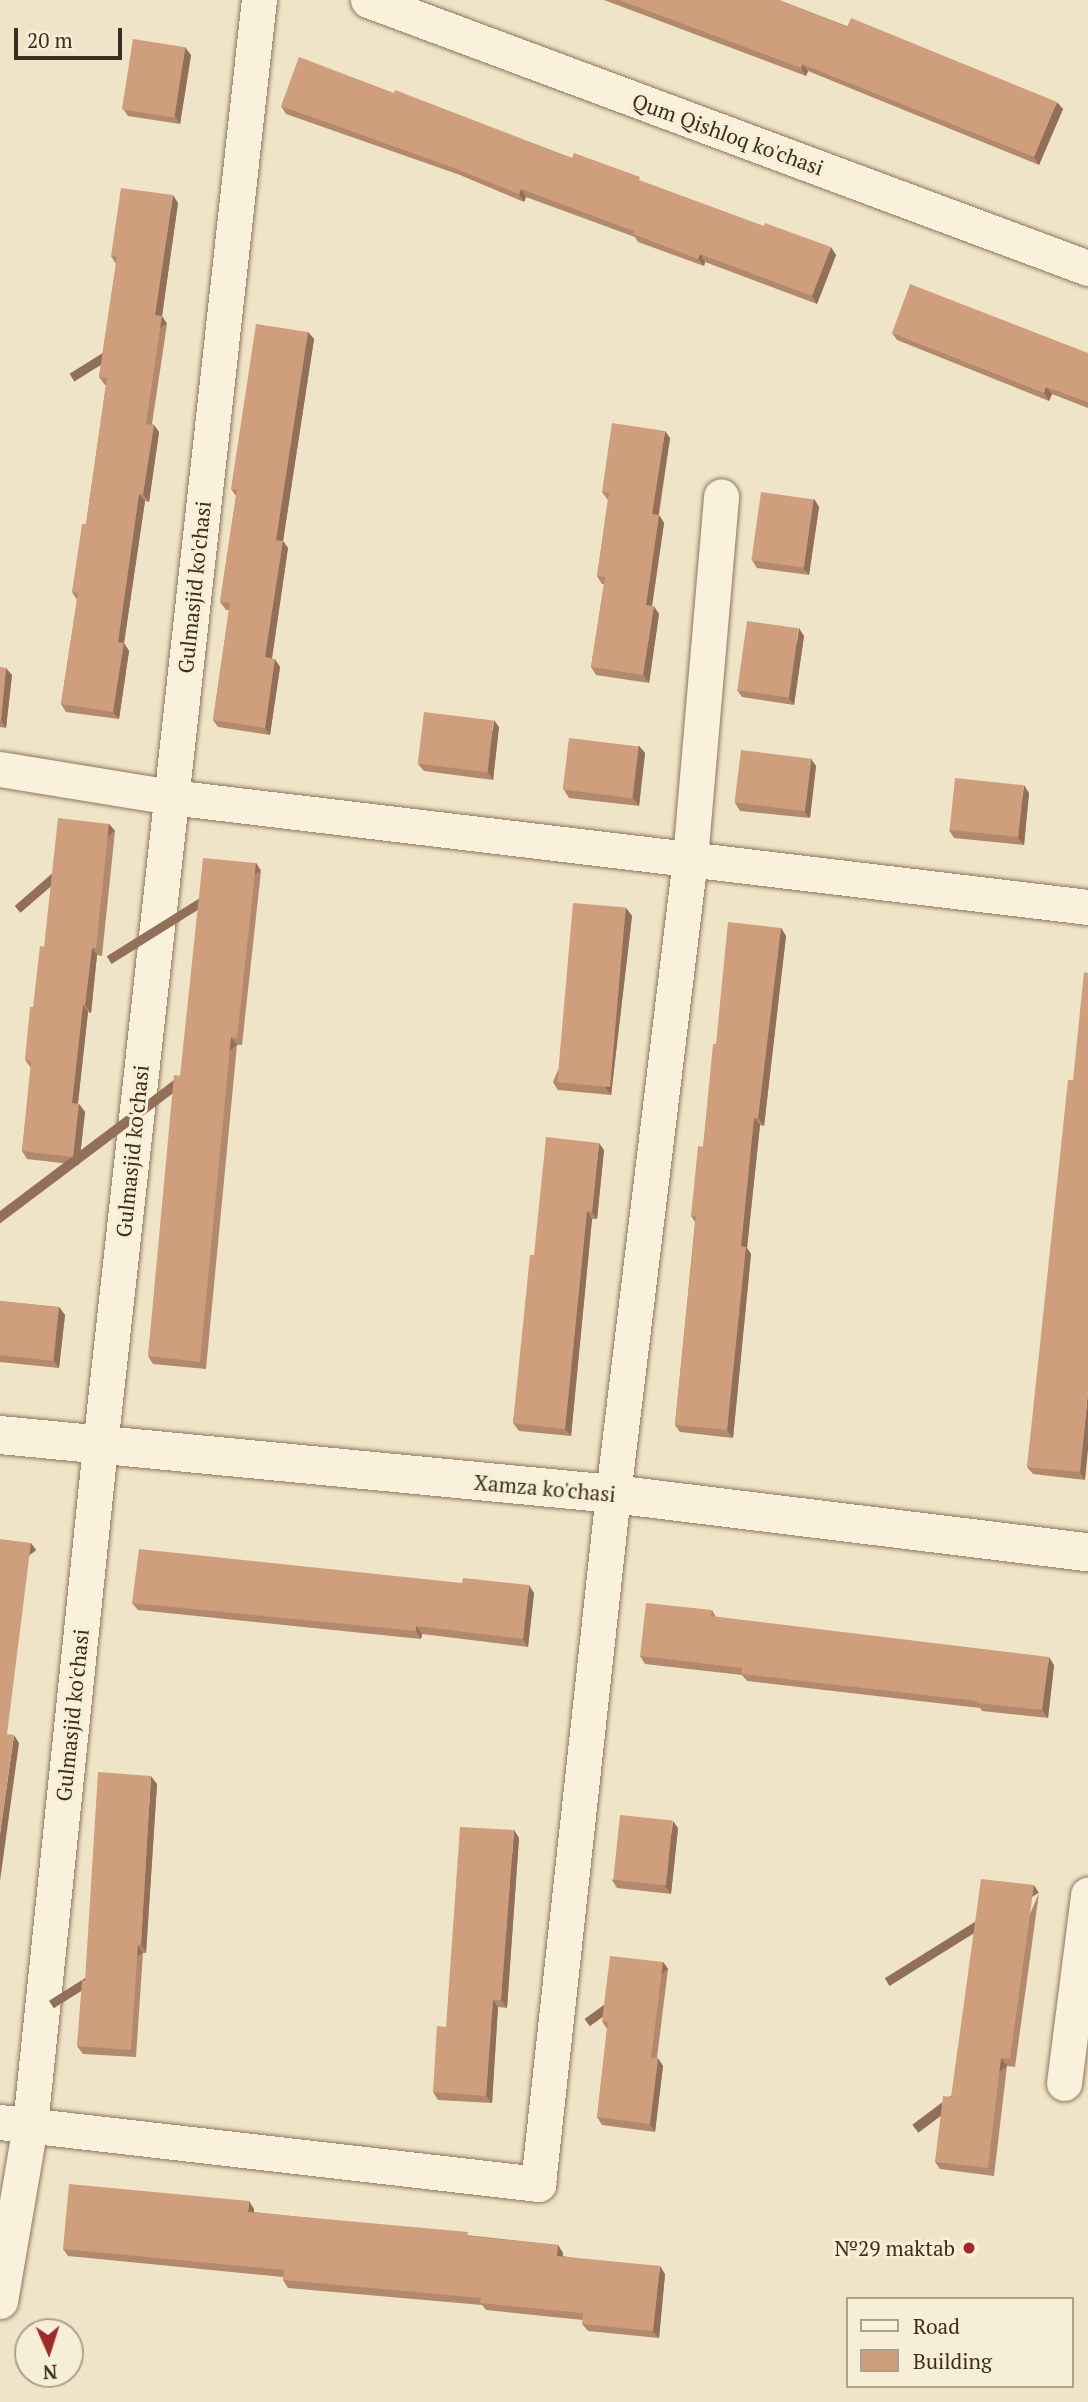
<!DOCTYPE html>
<html>
<head>
<meta charset="utf-8">
<style>
	body { margin:0 }
	#map { position:relative; width:1088px; height:2402px; overflow:hidden; background:#f0e4c8; font-family:"PT Serif",serif }
	div>[style] { position:absolute }
	.roads { filter:drop-shadow(0 0 2px #8d765c) drop-shadow(0 0 2px #8d765c) }
	.street>* { height:35px; margin:-17.5px; padding:0 17.5px; transform-origin:17.5px; border-radius:17.5px; background:#faf1dc }
	.secondary>* { height:38px; margin:-19px; padding:0 19px; transform-origin:19px; border-radius:19px; background:#faf1dc }
	.wall>* { inset:0; background:#b2896c }
	.shaded-wall>* { inset:0; background:#916f58; transform-origin:0 0 }
	.building>* { inset:0; background:#cf9f7d; transform-origin:0 0 }
	.dots>* { width:19px; height:19px; translate:-50% -50%; box-sizing:border-box; border:4px solid #f7eed8; border-radius:50% }
	span { translate:-50% -50%; white-space:nowrap; text-align:center; line-height:1.15; -webkit-text-stroke:6px #f7eed8; paint-order:stroke }
	.street-label { font-size:21px; color:#3d2e20 }
	.poi-label { font-size:21px; color:#3d2e20 }
	.right { translate:-100% -50%; text-align:right }
	.legend { position:absolute; left:846px; top:2297px; width:228px; height:91px; box-sizing:border-box; background:#f7eed8; border:2px solid #ada18e; margin:0; padding:9px 12px; list-style:none; font-size:21px; color:#3d2e20 }
	.legend li { display:flex; align-items:center; gap:14px; height:35px }
	.legend b { width:35px; border:2px solid #ada18e }
	.north { position:absolute; left:14px; top:2318px; width:70px; height:70px; box-sizing:border-box; background:#f7eed8; border:2px solid #ada18e; border-radius:50%; rotate:177deg; font-size:19px; font-weight:700; line-height:28px; text-align:center; color:#3d2e20 }
	.north::after { content:''; display:block; margin:auto; width:24px; height:32px; background:#9e2a2b; clip-path:polygon(50% 0,100% 100%,50% 72%,0 100%) }
	.scale { position:absolute; left:14px; top:28px; width:108px; height:32px; box-sizing:border-box; border:4px solid #3d2e20; border-top:0; padding-left:9px; font-size:21px; line-height:24px; white-space:nowrap; color:#3d2e20; -webkit-text-stroke:5px #f7eed8; paint-order:stroke }
</style>
</head>
<body>
<div id="map">
	<div class="roads">
		<div class="street">
			<i style="left:368px;top:0;width:768px;rotate:20.42deg"></i>
			<i style="left:0;top:769px;width:173px;rotate:9.3deg"></i>
			<i style="left:171px;top:797px;width:924px;rotate:6.84deg"></i>
			<i style="left:1064px;top:2083px;width:190px;rotate:-82.7deg"></i>
			<i style="left:0;top:2122px;width:542px;rotate:6.57deg"></i>
			<i style="left:538px;top:2184px;width:694px;rotate:-83.8deg"></i>
			<i style="left:613px;top:1494px;width:640px;rotate:-83.09deg"></i>
			<i style="left:690px;top:859px;width:364px;rotate:-85.1deg"></i>
			<i style="left:0;top:2301px;width:179px;rotate:-80.3deg"></i>
			<i style="left:30px;top:2125px;width:683px;rotate:-84.11deg"></i>
			<i style="left:100px;top:1446px;width:1455px;rotate:-83.73deg"></i>
		</div>
		<div class="secondary">
			<i style="left:0;top:1435px;width:616px;rotate:5.5deg"></i>
			<i style="left:613px;top:1494px;width:479px;rotate:7deg"></i>
		</div>
	</div>
	<div class="wall">
		<i style="clip-path:polygon(604px 0,779px 0,1063px 109px,1039px 165px,808px 71px,806px 76px)"></i>
		<i style="clip-path:polygon(191px 55px,180px 124px,128px 116px,123px 109px)"></i>
		<i style="clip-path:polygon(394px 93px,572px 158px,643px 182px,836px 255px,817px 304px,705px 262px,704px 266px,638px 242px,635px 237px,526px 197px,524px 202px,460px 175px,286px 114px,281px 106px)"></i>
		<i style="clip-path:polygon(178px 203px,162px 316px,167px 324px,152px 424px,154px 425px,159px 432px,149px 502px,145px 501px,124px 643px,129px 651px,119px 719px,66px 712px,61px 704px,77px 600px,72px 592px,86px 524px,106px 385px,105px 385px,99px 377px,116px 264px,111px 256px)"></i>
		<i style="clip-path:polygon(308px 332px,314px 339px,283px 541px,288px 548px,272px 658px,280px 667px,270px 735px,218px 727px,213px 720px,229px 610px,226px 610px,220px 602px,236px 496px,231px 489px)"></i>
		<i style="clip-path:polygon(892px 333px,1088px 353px,1088px 408px,1052px 394px,1049px 401px,897px 340px)"></i>
		<i style="clip-path:polygon(670px 438px,659px 515px,664px 523px,652px 606px,659px 614px,649px 683px,596px 675px,591px 667px,604px 584px,602px 584px,597px 576px,608px 500px,602px 492px)"></i>
		<i style="clip-path:polygon(814px 499px,819px 507px,809px 575px,757px 568px,752px 560px)"></i>
		<i style="clip-path:polygon(804px 636px,794px 705px,742px 697px,737px 690px)"></i>
		<i style="clip-path:polygon(0 667px,12px 675px,6px 728px,0 727px)"></i>
		<i style="clip-path:polygon(499px 727px,493px 780px,424px 771px,418px 764px)"></i>
		<i style="clip-path:polygon(639px 746px,645px 753px,639px 806px,569px 798px,564px 790px)"></i>
		<i style="clip-path:polygon(811px 759px,816px 766px,810px 818px,740px 811px,735px 803px)"></i>
		<i style="clip-path:polygon(1029px 793px,1024px 845px,954px 838px,949px 830px)"></i>
		<i style="clip-path:polygon(109px 824px,115px 831px,102px 956px,97px 955px,91px 1013px,88px 1012px,78px 1104px,79px 1104px,85px 1112px,79px 1165px,27px 1159px,22px 1151px,31px 1068px,25px 1060px,44px 947px)"></i>
		<i style="clip-path:polygon(256px 863px,261px 871px,242px 1045px,237px 1045px,206px 1369px,153px 1364px,148px 1356px,180px 1076px)"></i>
		<i style="clip-path:polygon(626px 908px,632px 916px,611px 1095px,558px 1090px,553px 1082px)"></i>
		<i style="clip-path:polygon(781px 928px,786px 936px,764px 1126px,760px 1125px,747px 1248px,751px 1254px,733px 1438px,680px 1432px,675px 1425px,695px 1222px,691px 1216px,703px 1147px,716px 1044px)"></i>
		<i style="clip-path:polygon(1073px 1080px,1085px 1480px,1033px 1474px,1027px 1467px)"></i>
		<i style="clip-path:polygon(604px 1150px,597px 1219px,592px 1219px,571px 1436px,519px 1431px,513px 1423px,534px 1255px)"></i>
		<i style="clip-path:polygon(0 1301px,59px 1307px,65px 1315px,59px 1368px,0 1362px)"></i>
		<i style="clip-path:polygon(534px 1593px,528px 1647px,422px 1634px,421px 1639px,138px 1610px,132px 1603px)"></i>
		<i style="clip-path:polygon(712px 1610px,716px 1617px,1054px 1665px,1048px 1718px,982px 1711px,980px 1708px,747px 1681px,742px 1675px,645px 1664px,640px 1656px)"></i>
		<i style="clip-path:polygon(157px 1784px,146px 1953px,143px 1953px,136px 2057px,83px 2054px,77px 2046px,85px 1981px)"></i>
		<i style="clip-path:polygon(678px 1828px,671px 1894px,617px 1888px,612px 1880px)"></i>
		<i style="clip-path:polygon(519px 1838px,507px 2008px,498px 2007px,492px 2103px,438px 2100px,433px 2092px,446px 2027px)"></i>
		<i style="clip-path:polygon(1039px 1893px,1015px 2067px,1007px 2066px,994px 2176px,940px 2169px,935px 2162px,951px 2097px)"></i>
		<i style="clip-path:polygon(663px 1962px,668px 1969px,657px 2058px,663px 2066px,655px 2132px,602px 2125px,597px 2117px,607px 2029px,602px 2021px)"></i>
		<i style="clip-path:polygon(254px 2209px,254px 2212px,558px 2245px,563px 2253px,563px 2256px,665px 2274px,659px 2338px,588px 2331px,582px 2324px,583px 2320px,486px 2310px,482px 2305px,288px 2288px,283px 2280px,283px 2277px,68px 2256px,63px 2249px)"></i>
	</div>
	<div class="shaded-wall">
		<i style="clip-path:polygon(185px 47px,191px 55px,180px 124px,175px 116px)"></i>
		<i style="clip-path:polygon(802px 64px,808px 71px,806px 76px,801px 68px)"></i>
		<i style="clip-path:polygon(1057px 102px,1063px 109px,1039px 165px,1034px 157px)"></i>
		<i style="clip-path:polygon(521px 189px,526px 197px,524px 202px,519px 194px)"></i>
		<i style="clip-path:polygon(173px 195px,178px 203px,161px 323px,155px 315px)"></i>
		<i style="clip-path:polygon(831px 247px,836px 255px,817px 304px,812px 296px)"></i>
		<i style="clip-path:polygon(700px 254px,705px 262px,704px 266px,698px 259px)"></i>
		<i style="left:162px;top:316px;width:9px;height:109px;rotate:58deg"></i>
		<i style="clip-path:polygon(308px 332px,314px 339px,283px 541px,288px 548px,271px 665px,265px 657px,276px 540px)"></i>
		<i style="clip-path:polygon(1046px 387px,1052px 394px,1049px 401px,1044px 393px)"></i>
		<i style="clip-path:polygon(154px 425px,159px 432px,149px 502px,143px 494px)"></i>
		<i style="clip-path:polygon(665px 431px,670px 438px,657px 522px,652px 514px)"></i>
		<i style="clip-path:polygon(139px 494px,145px 501px,124px 643px,129px 651px,119px 719px,113px 712px,118px 642px)"></i>
		<i style="clip-path:polygon(814px 499px,819px 507px,809px 575px,803px 568px)"></i>
		<i style="clip-path:polygon(659px 515px,664px 523px,651px 613px,646px 605px)"></i>
		<i style="clip-path:polygon(654px 606px,659px 614px,649px 683px,643px 675px)"></i>
		<i style="clip-path:polygon(799px 628px,804px 636px,794px 705px,789px 698px)"></i>
		<i style="clip-path:polygon(275px 659px,280px 667px,270px 735px,265px 728px)"></i>
		<i style="clip-path:polygon(6px 668px,12px 675px,6px 728px,1px 720px)"></i>
		<i style="clip-path:polygon(494px 720px,499px 727px,493px 780px,488px 772px)"></i>
		<i style="clip-path:polygon(639px 746px,645px 753px,639px 806px,633px 798px)"></i>
		<i style="clip-path:polygon(811px 759px,816px 766px,810px 818px,804px 811px)"></i>
		<i style="clip-path:polygon(1024px 785px,1029px 793px,1024px 845px,1018px 838px)"></i>
		<i style="left:109px;top:824px;width:9px;height:125px;rotate:49deg"></i>
		<i style="left:256px;top:863px;width:9px;height:176px;rotate:58deg"></i>
		<i style="clip-path:polygon(626px 908px,632px 916px,611px 1095px,606px 1088px)"></i>
		<i style="clip-path:polygon(781px 928px,786px 936px,764px 1126px,758px 1118px)"></i>
		<i style="clip-path:polygon(92px 948px,97px 955px,91px 1013px,85px 1005px)"></i>
		<i style="clip-path:polygon(83px 1005px,88px 1012px,77px 1111px,72px 1103px)"></i>
		<i style="left:231px;top:1037px;width:10px;height:326px;rotate:53deg"></i>
		<i style="clip-path:polygon(79px 1104px,85px 1112px,79px 1165px,73px 1157px)"></i>
		<i style="clip-path:polygon(754px 1118px,760px 1125px,747px 1248px,751px 1254px,733px 1438px,727px 1430px,741px 1246px)"></i>
		<i style="clip-path:polygon(599px 1143px,604px 1150px,597px 1219px,592px 1212px)"></i>
		<i style="clip-path:polygon(587px 1211px,592px 1219px,571px 1436px,565px 1429px)"></i>
		<i style="clip-path:polygon(59px 1307px,65px 1315px,59px 1368px,54px 1361px)"></i>
		<i style="clip-path:polygon(1088px 1392px,1088px 1450px,1085px 1480px,1080px 1472px)"></i>
		<i style="left:31px;top:1543px;width:9px;height:193px;rotate:54deg"></i>
		<i style="clip-path:polygon(529px 1585px,534px 1593px,528px 1647px,523px 1639px)"></i>
		<i style="clip-path:polygon(416px 1626px,422px 1634px,421px 1639px,416px 1631px)"></i>
		<i style="clip-path:polygon(1049px 1657px,1054px 1665px,1048px 1718px,1042px 1710px)"></i>
		<i style="clip-path:polygon(14px 1735px,19px 1743px,0 1881px,0 1834px)"></i>
		<i style="clip-path:polygon(151px 1776px,157px 1784px,146px 1953px,141px 1945px)"></i>
		<i style="clip-path:polygon(673px 1821px,678px 1828px,671px 1894px,665px 1886px)"></i>
		<i style="clip-path:polygon(514px 1830px,519px 1838px,507px 2008px,501px 2000px)"></i>
		<i style="left:1034px;top:1885px;width:9px;height:176px;rotate:58deg"></i>
		<i style="left:138px;top:1945px;width:9px;height:105px;rotate:58deg"></i>
		<i style="left:663px;top:1962px;width:9px;height:97px;rotate:54deg"></i>
		<i style="clip-path:polygon(493px 2000px,498px 2007px,492px 2103px,486px 2096px)"></i>
		<i style="clip-path:polygon(658px 2058px,663px 2066px,655px 2132px,650px 2124px)"></i>
		<i style="left:1001px;top:2058px;width:10px;height:111px;rotate:53deg"></i>
		<i style="clip-path:polygon(249px 2201px,254px 2209px,253px 2219px,248px 2212px)"></i>
		<i style="clip-path:polygon(558px 2245px,563px 2253px,562px 2263px,557px 2256px)"></i>
		<i style="clip-path:polygon(660px 2266px,665px 2274px,659px 2338px,653px 2331px)"></i>
	</div>
	<div class="building">
		<i style="clip-path:polygon(619px 0,779px 0,847px 27px,851px 18px,1057px 102px,1034px 157px,802px 64px,801px 68px)"></i>
		<i style="left:133px;top:39px;width:53px;height:71px;rotate:9deg"></i>
		<i style="clip-path:polygon(299px 57px,394px 93px,395px 90px,572px 158px,574px 153px,640px 177px,639px 180px,764px 226px,765px 223px,831px 247px,812px 296px,700px 254px,698px 259px,633px 234px,634px 231px,521px 189px,519px 194px,454px 168px,281px 106px)"></i>
		<i style="clip-path:polygon(121px 188px,173px 195px,155px 315px,162px 316px,146px 424px,154px 425px,143px 494px,139px 494px,118px 642px,124px 643px,113px 712px,61px 704px,78px 593px,72px 592px,82px 524px,86px 524px,107px 378px,99px 377px,117px 257px,111px 256px)"></i>
		<i style="clip-path:polygon(910px 284px,1088px 353px,1088px 402px,1046px 387px,1044px 393px,892px 333px)"></i>
		<i style="clip-path:polygon(256px 324px,308px 332px,276px 540px,283px 541px,265px 657px,275px 659px,265px 728px,213px 720px,230px 603px,220px 602px,237px 490px,231px 489px)"></i>
		<i style="clip-path:polygon(612px 423px,665px 431px,652px 514px,659px 515px,646px 605px,654px 606px,643px 675px,591px 667px,605px 577px,597px 576px,609px 493px,602px 492px)"></i>
		<i style="left:761px;top:492px;width:53px;height:69px;rotate:8deg"></i>
		<i style="left:747px;top:621px;width:52px;height:70px;rotate:8deg"></i>
		<i style="clip-path:polygon(0 667px,6px 668px,1px 720px,0 720px)"></i>
		<i style="left:424px;top:712px;width:70px;height:52px;rotate:7deg"></i>
		<i style="left:569px;top:738px;width:70px;height:52px;rotate:7deg"></i>
		<i style="left:741px;top:750px;width:71px;height:53px;rotate:7deg"></i>
		<i style="left:955px;top:778px;width:69px;height:52px;rotate:6deg"></i>
		<i style="clip-path:polygon(58px 818px,109px 824px,96px 948px,92px 948px,85px 1005px,83px 1005px,72px 1103px,79px 1104px,73px 1157px,22px 1151px,31px 1061px,25px 1060px,30px 1007px,33px 1007px,40px 946px,44px 947px)"></i>
		<i style="clip-path:polygon(203px 858px,256px 863px,237px 1038px,231px 1037px,200px 1362px,148px 1356px,174px 1075px,180px 1076px)"></i>
		<i style="left:573px;top:903px;width:53px;height:180px;rotate:5deg"></i>
		<i style="clip-path:polygon(728px 922px,781px 928px,758px 1118px,754px 1118px,741px 1246px,746px 1247px,727px 1430px,675px 1425px,696px 1216px,691px 1216px,698px 1146px,703px 1147px,713px 1044px,716px 1044px)"></i>
		<i style="clip-path:polygon(1084px 972px,1088px 973px,1088px 1392px,1080px 1472px,1027px 1467px,1068px 1080px,1073px 1080px)"></i>
		<i style="clip-path:polygon(546px 1137px,599px 1143px,592px 1212px,587px 1211px,565px 1429px,513px 1423px,530px 1255px,534px 1255px)"></i>
		<i style="left:0;top:1301px;width:59px;height:54px;rotate:6deg"></i>
		<i style="clip-path:polygon(0 1539px,31px 1543px,7px 1734px,14px 1735px,0 1834px)"></i>
		<i style="clip-path:polygon(139px 1549px,462px 1583px,463px 1578px,529px 1585px,523px 1639px,416px 1626px,416px 1631px,132px 1603px)"></i>
		<i style="clip-path:polygon(646px 1603px,712px 1610px,711px 1616px,1049px 1657px,1042px 1710px,977px 1703px,977px 1701px,742px 1674px,742px 1668px,640px 1656px)"></i>
		<i style="clip-path:polygon(98px 1772px,151px 1776px,141px 1945px,138px 1945px,131px 2050px,77px 2046px,82px 1980px,85px 1981px)"></i>
		<i style="left:620px;top:1815px;width:53px;height:65px;rotate:6deg"></i>
		<i style="clip-path:polygon(460px 1827px,514px 1830px,501px 2000px,493px 2000px,486px 2096px,433px 2092px,437px 2026px,446px 2027px)"></i>
		<i style="clip-path:polygon(981px 1879px,1034px 1885px,1010px 2059px,1001px 2058px,988px 2168px,935px 2162px,943px 2096px,951px 2097px)"></i>
		<i style="clip-path:polygon(610px 1956px,663px 1962px,651px 2058px,658px 2058px,650px 2124px,597px 2117px,608px 2022px,602px 2021px)"></i>
		<i style="clip-path:polygon(69px 2184px,249px 2201px,248px 2212px,468px 2232px,467px 2236px,558px 2245px,557px 2256px,660px 2266px,653px 2331px,582px 2324px,583px 2313px,480px 2303px,481px 2298px,283px 2280px,284px 2270px,63px 2249px)"></i>
	</div>
	<div class="dots">
		<i style="left:969px;top:2248px;background:#9e2a2b"></i>
	</div>
	<div class="street-label">
		<span style="left:728px;top:134px;rotate:20deg">Qum Qishloq ko'chasi</span>
		<span style="left:194px;top:587px;rotate:-84deg">Gulmasjid ko'chasi</span>
		<span style="left:132px;top:1151px;rotate:-84deg">Gulmasjid ko'chasi</span>
		<span style="left:545px;top:1488px;rotate:5deg">Xamza ko'chasi</span>
		<span style="left:72px;top:1715px;rotate:-84deg">Gulmasjid ko'chasi</span>
	</div>
	<div class="poi-label">
		<span class="right" style="left:955px;top:2248px">№29 maktab</span>
	</div>
	<ul class="legend">
	<li><b style="height:9px;background:#faf1dc"></b>Road</li>
	<li><b style="height:19px;background:#cf9f7d"></b>Building</li>
	</ul>
	<div class="north">N</div>
	<div class="scale">20 m</div>
</div>
</body>
</html>
